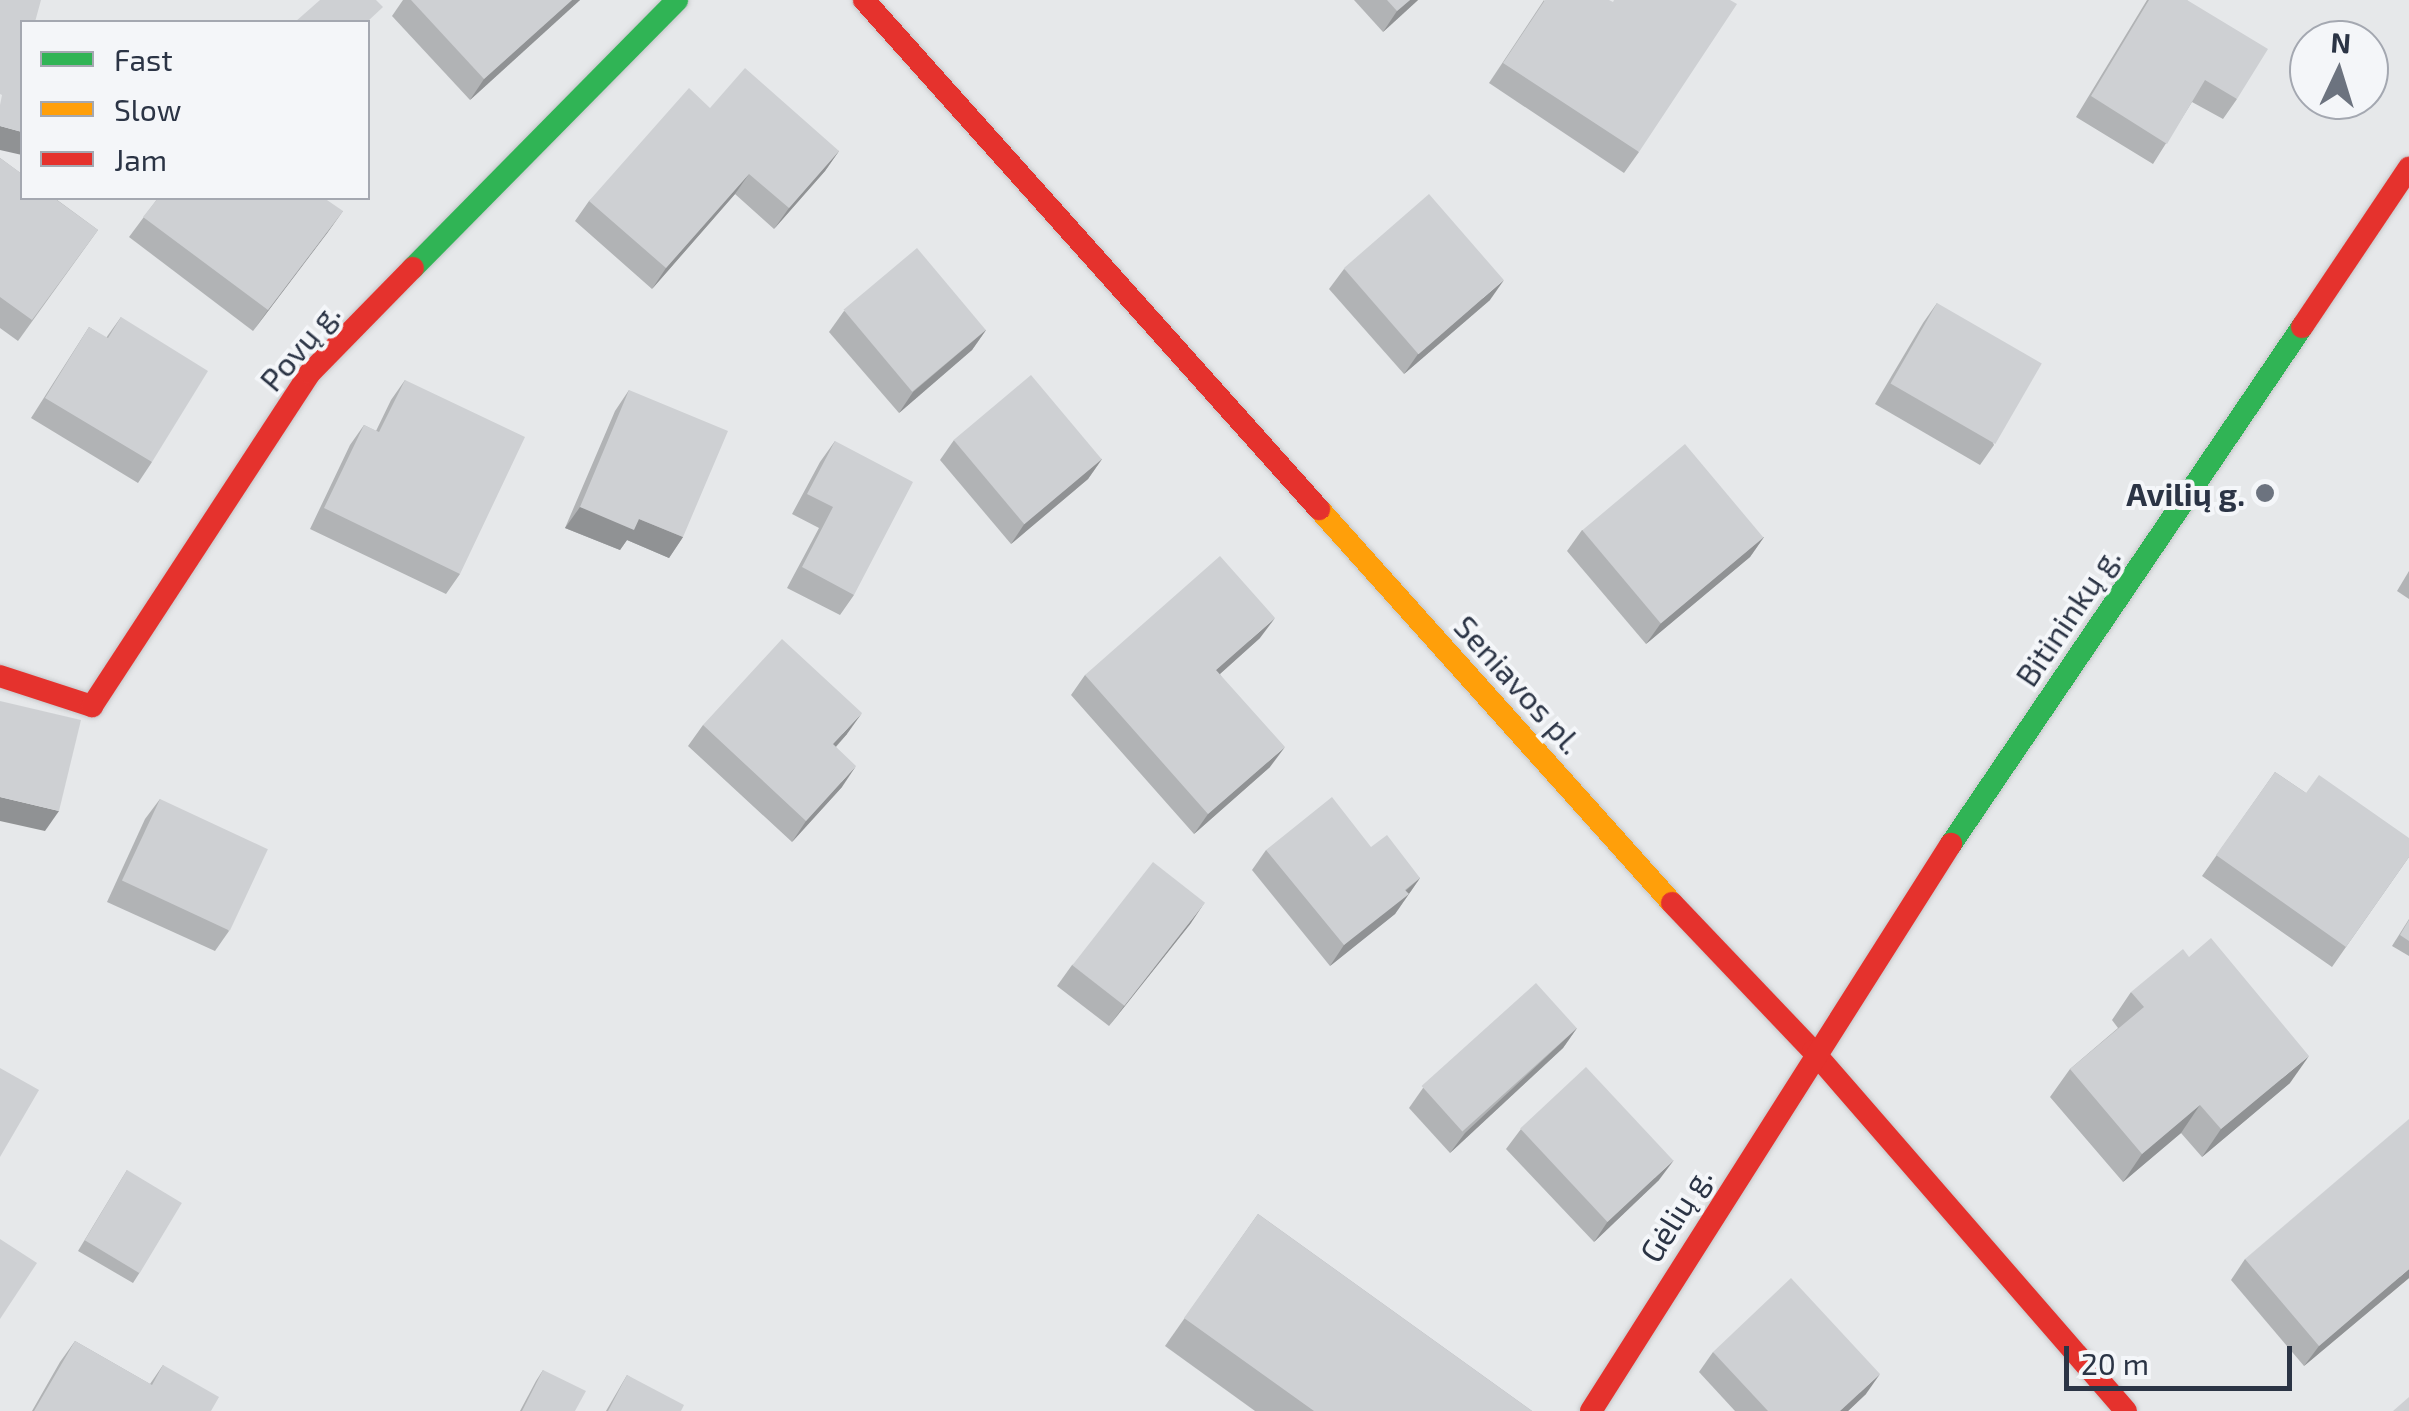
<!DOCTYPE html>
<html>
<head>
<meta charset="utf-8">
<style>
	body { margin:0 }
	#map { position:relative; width:2409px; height:1411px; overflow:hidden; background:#e6e8ea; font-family:"Exo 2",sans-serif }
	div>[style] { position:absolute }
	.roads { filter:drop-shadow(0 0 2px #c4c6c8) drop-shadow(0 0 2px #c4c6c8) }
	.fast>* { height:22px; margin:-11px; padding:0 11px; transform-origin:11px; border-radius:11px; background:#30b455 }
	.slow>* { height:22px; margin:-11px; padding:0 11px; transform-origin:11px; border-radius:11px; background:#ff9f0a }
	.jam>* { height:22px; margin:-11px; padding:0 11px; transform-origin:11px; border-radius:11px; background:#e5322d }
	.wall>* { inset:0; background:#b1b3b5 }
	.shaded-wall>* { inset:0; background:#909294 }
	.building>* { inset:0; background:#ced0d3; transform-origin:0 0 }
	.dots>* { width:28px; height:28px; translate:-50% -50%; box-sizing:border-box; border:5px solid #f4f6f9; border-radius:50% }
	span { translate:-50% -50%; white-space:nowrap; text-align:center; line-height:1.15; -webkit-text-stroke:8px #f4f6f9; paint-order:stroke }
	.street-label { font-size:32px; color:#2b3445 }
	.poi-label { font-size:32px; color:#2b3445; font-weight:700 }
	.right { translate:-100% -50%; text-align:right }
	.legend { position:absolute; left:20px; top:20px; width:350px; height:180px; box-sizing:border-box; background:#f4f6f9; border:2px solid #a4a8b1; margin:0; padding:12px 18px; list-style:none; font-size:30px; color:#2b3445 }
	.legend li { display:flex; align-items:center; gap:20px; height:50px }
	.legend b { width:50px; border:2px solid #a4a8b1 }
	.north { position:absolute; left:2289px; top:20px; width:100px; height:100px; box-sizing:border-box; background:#f4f6f9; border:2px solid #a4a8b1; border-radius:50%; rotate:4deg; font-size:28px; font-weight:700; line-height:40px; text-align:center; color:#2b3445 }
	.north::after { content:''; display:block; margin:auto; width:35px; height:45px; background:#6c737f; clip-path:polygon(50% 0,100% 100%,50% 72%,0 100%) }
	.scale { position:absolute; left:2064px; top:1346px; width:228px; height:45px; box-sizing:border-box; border:5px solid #2b3445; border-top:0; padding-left:12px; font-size:30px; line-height:35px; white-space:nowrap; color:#2b3445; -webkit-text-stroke:8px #f4f6f9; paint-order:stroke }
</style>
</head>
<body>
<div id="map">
	<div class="roads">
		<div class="fast">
			<i style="left:413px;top:268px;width:376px;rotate:-45.4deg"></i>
			<i style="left:1951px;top:844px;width:625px;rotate:-55.83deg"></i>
		</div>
		<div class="slow">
			<i style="left:1319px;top:509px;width:529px;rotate:48.14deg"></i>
		</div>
		<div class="jam">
			<i style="left:864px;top:0;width:683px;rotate:48.21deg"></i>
			<i style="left:2302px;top:327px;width:192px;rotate:-56.1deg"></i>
			<i style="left:0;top:676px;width:97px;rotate:18.1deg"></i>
			<i style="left:92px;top:706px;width:398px;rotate:-56.8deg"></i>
			<i style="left:310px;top:373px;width:147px;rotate:-45.6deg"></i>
			<i style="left:1672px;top:903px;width:204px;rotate:46.4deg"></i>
			<i style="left:1813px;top:1051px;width:477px;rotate:49deg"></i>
			<i style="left:1591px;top:1411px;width:672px;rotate:-57.59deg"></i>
		</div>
	</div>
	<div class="wall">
		<i style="clip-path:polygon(403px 0,580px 0,470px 100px,392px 16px)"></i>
		<i style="clip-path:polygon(1354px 0,1418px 0,1383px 32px)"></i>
		<i style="clip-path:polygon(1544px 0,1639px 152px,1624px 173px,1489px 83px)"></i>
		<i style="clip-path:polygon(2147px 0,2187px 0,2237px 99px,2223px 119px,2192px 102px,2153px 164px,2076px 117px)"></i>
		<i style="clip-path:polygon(710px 108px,839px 151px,825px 171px,774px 229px,735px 194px,652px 289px,575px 221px,589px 201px)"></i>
		<i style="clip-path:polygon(0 158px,98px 230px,18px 341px,0 328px)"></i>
		<i style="clip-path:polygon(158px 198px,343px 211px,253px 331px,129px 237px)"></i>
		<i style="clip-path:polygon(1344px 269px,1490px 300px,1404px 374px,1329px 289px)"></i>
		<i style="clip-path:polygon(1937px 303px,1994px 445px,1980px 465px,1875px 404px,1923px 323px)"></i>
		<i style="clip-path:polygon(844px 311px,986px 330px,972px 350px,899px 413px,829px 332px)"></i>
		<i style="clip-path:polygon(121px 317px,152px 462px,138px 483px,31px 418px,89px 327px,106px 338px)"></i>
		<i style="clip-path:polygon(405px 380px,460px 574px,446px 594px,310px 529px,350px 445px,364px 425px,376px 431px,391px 400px)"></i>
		<i style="clip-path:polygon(629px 390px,683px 537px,669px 558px,627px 540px,620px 550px,565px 528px,615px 411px)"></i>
		<i style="clip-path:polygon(954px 440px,1102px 459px,1088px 479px,1011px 544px,940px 460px)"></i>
		<i style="clip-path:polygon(835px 441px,854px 595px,840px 615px,787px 588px,819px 528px,792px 514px,820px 462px)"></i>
		<i style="clip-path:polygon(1582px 530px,1764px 537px,1750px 557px,1646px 644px,1567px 551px)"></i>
		<i style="clip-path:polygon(2409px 571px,2409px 599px,2397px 591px)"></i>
		<i style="clip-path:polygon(1260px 638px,1220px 674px,1270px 767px,1194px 834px,1071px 695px,1085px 675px)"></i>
		<i style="clip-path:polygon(703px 725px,847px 734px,836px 747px,842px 787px,792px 842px,688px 746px)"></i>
		<i style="clip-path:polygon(2275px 772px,2306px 793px,2409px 857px,2332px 967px,2202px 876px)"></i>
		<i style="clip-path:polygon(160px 799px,229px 931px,215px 951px,107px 902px,145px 819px)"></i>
		<i style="clip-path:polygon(1371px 847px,1420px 878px,1395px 914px,1330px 966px,1252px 870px,1266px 850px)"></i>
		<i style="clip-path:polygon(2409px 919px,2409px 956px,2392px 946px)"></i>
		<i style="clip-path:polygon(1191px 923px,1109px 1026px,1057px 986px,1072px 965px)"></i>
		<i style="clip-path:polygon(2131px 992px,2290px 1083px,2202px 1157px,2181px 1133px,2123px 1182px,2050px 1097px,2070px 1069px,2118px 1028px,2112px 1020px)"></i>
		<i style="clip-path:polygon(1577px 1028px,1563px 1048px,1450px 1153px,1409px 1108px,1423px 1088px)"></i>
		<i style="clip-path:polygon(1521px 1129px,1659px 1180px,1594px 1242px,1506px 1149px)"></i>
		<i style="clip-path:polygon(127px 1170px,140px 1272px,133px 1283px,78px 1251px)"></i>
		<i style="clip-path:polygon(1258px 1214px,1532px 1411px,1255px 1411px,1165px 1346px)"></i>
		<i style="clip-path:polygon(2245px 1259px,2409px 1278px,2304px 1366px,2231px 1280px)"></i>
		<i style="clip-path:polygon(75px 1341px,150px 1384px,163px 1365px,211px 1411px,32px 1411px,60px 1362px)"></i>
		<i style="clip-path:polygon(1713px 1352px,1866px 1394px,1848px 1411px,1735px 1411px,1699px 1372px)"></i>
		<i style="clip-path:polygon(543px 1370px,575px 1411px,520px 1411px,536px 1381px)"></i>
		<i style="clip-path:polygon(627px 1375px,681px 1411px,606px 1411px)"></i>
	</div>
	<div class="shaded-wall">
		<i style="clip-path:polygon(572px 0,580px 0,470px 100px,484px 79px)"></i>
		<i style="clip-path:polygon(1410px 0,1418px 0,1383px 32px,1397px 11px)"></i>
		<i style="clip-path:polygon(0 126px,22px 132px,22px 155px,0 150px)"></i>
		<i style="clip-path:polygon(839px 151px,825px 171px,774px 229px,789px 208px)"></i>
		<i style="clip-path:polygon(749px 174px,735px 194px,652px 289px,666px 268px)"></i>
		<i style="clip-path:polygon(343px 211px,328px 232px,253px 331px,268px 310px)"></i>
		<i style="clip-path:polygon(1504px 280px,1490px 300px,1404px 374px,1418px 354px)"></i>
		<i style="clip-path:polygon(986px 330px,972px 350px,899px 413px,913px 392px)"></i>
		<i style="clip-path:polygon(1102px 459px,1088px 479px,1011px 544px,1025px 523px)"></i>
		<i style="clip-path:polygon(580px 507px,639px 519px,683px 537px,669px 558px,627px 540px,620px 550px,565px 528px)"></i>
		<i style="clip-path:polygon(1764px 537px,1750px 557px,1646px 644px,1661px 623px)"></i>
		<i style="clip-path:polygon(1275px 618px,1260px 638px,1202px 690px,1216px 670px)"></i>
		<i style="clip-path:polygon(862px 713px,847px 734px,819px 765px,833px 744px)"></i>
		<i style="clip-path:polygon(1285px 747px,1270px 767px,1194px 834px,1208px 814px)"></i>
		<i style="clip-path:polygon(856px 766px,842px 787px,792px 842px,806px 821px)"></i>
		<i style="clip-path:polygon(0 797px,59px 811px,45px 831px,0 821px)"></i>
		<i style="clip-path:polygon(1420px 878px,1395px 914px,1330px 966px,1344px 945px)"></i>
		<i style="clip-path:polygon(1205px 902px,1191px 923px,1109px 1026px,1124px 1006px)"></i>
		<i style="clip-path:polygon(1577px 1028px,1563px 1048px,1450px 1153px,1465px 1133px)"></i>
		<i style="clip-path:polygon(2309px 1056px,2290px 1083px,2202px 1157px,2221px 1129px)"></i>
		<i style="clip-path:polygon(2200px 1105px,2181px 1133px,2123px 1182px,2142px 1154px)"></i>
		<i style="clip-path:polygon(1674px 1160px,1659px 1180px,1594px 1242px,1608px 1221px)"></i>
		<i style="clip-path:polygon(2409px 1269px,2409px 1278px,2304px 1366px,2319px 1346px)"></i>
		<i style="clip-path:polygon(1880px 1374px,1866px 1394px,1848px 1411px,1840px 1411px)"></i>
	</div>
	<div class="building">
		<i style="clip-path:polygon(0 0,41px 0,35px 22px,22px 22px,22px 132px,0 126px,0 105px,2px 95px,0 94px)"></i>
		<i style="clip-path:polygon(320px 0,376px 0,383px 7px,367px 22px,295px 22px)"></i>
		<i style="clip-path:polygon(411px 0,572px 0,484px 79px)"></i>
		<i style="clip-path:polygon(1387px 0,1410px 0,1397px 11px)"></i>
		<i style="clip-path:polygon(1545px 0,1609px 0,1613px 2px,1614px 0,1730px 0,1737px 4px,1639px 152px,1503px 63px)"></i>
		<i style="clip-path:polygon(2149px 0,2187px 0,2268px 49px,2237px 99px,2205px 80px,2167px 144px,2091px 96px)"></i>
		<i style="clip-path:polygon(745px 68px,839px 151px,789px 208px,749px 174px,666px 268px,589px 201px,689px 88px,710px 108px)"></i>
		<i style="clip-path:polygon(0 158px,22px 174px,22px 198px,54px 198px,98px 230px,32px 320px,0 297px)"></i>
		<i style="left:1429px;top:194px;width:114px;height:113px;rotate:49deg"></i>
		<i style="clip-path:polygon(158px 198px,324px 198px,343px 211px,268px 310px,143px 217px)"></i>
		<i style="left:917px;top:248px;width:107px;height:96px;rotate:50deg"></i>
		<i style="left:1937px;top:303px;width:121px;height:93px;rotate:30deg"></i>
		<i style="clip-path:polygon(121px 317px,208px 371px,152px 462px,45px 398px,89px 327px,108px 338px)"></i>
		<i style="left:1031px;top:375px;width:110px;height:101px;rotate:50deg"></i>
		<i style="clip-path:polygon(405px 380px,525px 437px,460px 574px,324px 508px,364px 425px,379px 432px)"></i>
		<i style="clip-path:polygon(629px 390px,728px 431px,683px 537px,639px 519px,634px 530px,580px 507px)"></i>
		<i style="clip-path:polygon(835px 441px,913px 482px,854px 595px,802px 567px,833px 507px,807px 494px)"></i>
		<i style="left:1685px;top:444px;width:122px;height:134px;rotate:50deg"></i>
		<i style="clip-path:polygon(1220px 556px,1275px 618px,1216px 670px,1285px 747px,1208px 814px,1085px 675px)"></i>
		<i style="clip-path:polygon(782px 639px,862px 713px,833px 744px,856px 766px,806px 821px,703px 725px)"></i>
		<i style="clip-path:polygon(0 701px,81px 720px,59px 811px,0 797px)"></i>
		<i style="clip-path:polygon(2275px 772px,2306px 793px,2319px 775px,2409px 838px,2409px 857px,2346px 947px,2216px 855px)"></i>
		<i style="clip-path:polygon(1332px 797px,1371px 847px,1387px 835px,1420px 878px,1405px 890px,1409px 894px,1344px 945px,1266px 850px)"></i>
		<i style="left:160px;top:799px;width:119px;height:90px;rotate:25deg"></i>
		<i style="left:1153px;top:862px;width:66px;height:131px;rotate:38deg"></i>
		<i style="clip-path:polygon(2409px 920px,2409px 941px,2400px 935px)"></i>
		<i style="clip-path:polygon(2211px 938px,2309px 1056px,2221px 1129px,2200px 1105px,2142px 1154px,2070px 1069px,2144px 1007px,2131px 992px,2183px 949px,2189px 957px)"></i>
		<i style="left:1536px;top:983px;width:61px;height:154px;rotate:48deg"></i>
		<i style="left:1586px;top:1067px;width:128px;height:90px;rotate:47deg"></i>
		<i style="clip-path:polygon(0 1068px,39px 1090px,0 1157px)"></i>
		<i style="clip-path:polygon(2409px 1119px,2409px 1269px,2319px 1346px,2245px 1259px)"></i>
		<i style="left:127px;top:1170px;width:64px;height:82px;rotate:31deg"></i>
		<i style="clip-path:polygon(1258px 1214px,1532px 1411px,1314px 1411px,1184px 1318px)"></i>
		<i style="clip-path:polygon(0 1239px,37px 1263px,0 1319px)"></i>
		<i style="clip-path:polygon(1791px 1278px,1880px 1374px,1840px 1411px,1768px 1411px,1713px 1352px)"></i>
		<i style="clip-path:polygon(75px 1341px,152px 1385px,163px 1365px,219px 1397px,211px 1411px,34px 1411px)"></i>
		<i style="clip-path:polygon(543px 1370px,586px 1391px,575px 1411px,522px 1411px)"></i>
		<i style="clip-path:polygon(627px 1375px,684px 1405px,681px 1411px,608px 1411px)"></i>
		<i style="clip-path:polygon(2409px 1397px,2409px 1411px,2393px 1411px)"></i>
	</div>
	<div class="dots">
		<i style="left:2265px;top:493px;background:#6c737f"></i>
	</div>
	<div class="street-label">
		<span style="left:299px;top:346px;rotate:-50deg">Povų g.</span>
		<span style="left:2067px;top:616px;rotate:-56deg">Bitininkų g.</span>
		<span style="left:1519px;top:684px;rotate:48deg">Seniavos pl.</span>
		<span style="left:1675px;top:1214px;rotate:-58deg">Gėlių g.</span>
	</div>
	<div class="poi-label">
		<span class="right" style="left:2245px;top:493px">Avilių g.</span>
	</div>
	<ul class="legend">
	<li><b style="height:12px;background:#30b455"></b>Fast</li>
	<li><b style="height:12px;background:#ff9f0a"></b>Slow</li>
	<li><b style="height:12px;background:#e5322d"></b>Jam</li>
	</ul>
	<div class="north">N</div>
	<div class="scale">20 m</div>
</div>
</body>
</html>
